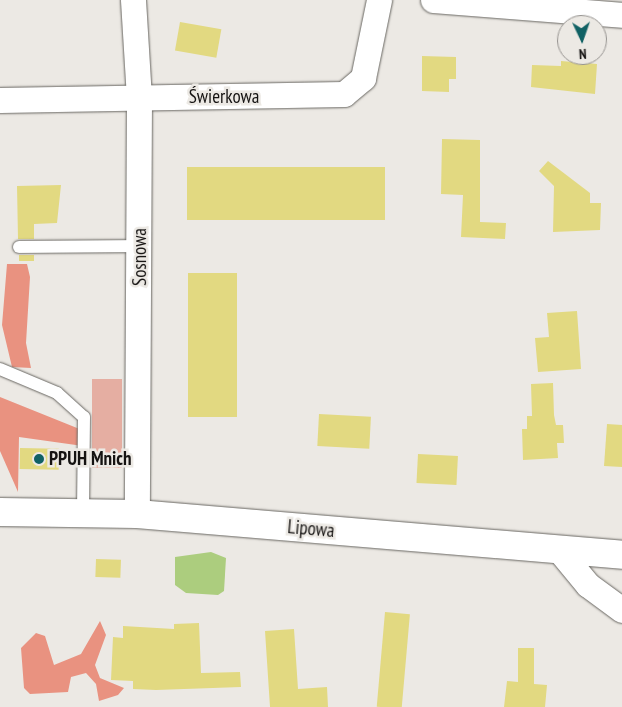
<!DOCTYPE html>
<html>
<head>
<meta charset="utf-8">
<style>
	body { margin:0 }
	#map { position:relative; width:622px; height:707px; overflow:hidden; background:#ece9e4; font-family:"PT Sans Narrow",sans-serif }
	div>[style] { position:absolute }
	.green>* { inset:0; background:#e5aea2; transform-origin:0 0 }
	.forest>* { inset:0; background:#e99280 }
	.water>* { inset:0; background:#accd7e }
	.building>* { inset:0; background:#e2d981; transform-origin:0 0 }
	.roads { filter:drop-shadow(0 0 1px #696762) drop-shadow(0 0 1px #696762) }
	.lane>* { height:12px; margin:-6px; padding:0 6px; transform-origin:6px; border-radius:6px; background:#fff }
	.street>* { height:25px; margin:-12.5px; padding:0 12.5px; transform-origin:12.5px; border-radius:12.5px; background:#fff }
	.secondary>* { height:28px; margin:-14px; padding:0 14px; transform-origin:14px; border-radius:14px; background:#fff }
	.dots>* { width:14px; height:14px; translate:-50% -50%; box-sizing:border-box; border:2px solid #ece9e4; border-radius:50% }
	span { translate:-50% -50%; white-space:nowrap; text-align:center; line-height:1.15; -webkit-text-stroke:5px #ece9e4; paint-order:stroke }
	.street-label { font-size:19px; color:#151312 }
	.poi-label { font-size:19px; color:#151312; font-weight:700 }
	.left { translate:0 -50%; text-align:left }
	.north { position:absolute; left:557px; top:15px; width:50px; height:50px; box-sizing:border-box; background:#ece9e4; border:1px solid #969390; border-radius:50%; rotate:177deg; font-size:14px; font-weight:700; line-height:20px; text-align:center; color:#151312 }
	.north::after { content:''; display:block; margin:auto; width:18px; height:22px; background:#106164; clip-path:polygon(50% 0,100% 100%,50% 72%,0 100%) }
</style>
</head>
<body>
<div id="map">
	<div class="green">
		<i style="left:92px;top:379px;width:30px;height:89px"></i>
	</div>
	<div class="forest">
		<i style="clip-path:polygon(7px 264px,27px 264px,30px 277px,26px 343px,31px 368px,12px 367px,2px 325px)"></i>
		<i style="clip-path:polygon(0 397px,82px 430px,83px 446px,19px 437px,18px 492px,0 451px)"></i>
		<i style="clip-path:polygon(100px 621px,106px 635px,95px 665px,100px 678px,124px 688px,118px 695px,99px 701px,96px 684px,86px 673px,71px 677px,68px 692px,30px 694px,24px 688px,21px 648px,36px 633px,45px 636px,54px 665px,81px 654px)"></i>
	</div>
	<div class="water">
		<i style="clip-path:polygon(211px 552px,226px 558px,224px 591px,218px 595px,186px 593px,175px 585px,175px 557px)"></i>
	</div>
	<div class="building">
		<i style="left:180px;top:22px;width:42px;height:29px;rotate:10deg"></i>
		<i style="clip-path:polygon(422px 56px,456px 57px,456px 79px,449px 79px,449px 92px,422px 91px)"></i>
		<i style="clip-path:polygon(561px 61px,597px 64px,595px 94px,531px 87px,532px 65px,561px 66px)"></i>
		<i style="clip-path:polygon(442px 139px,480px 140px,480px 222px,506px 223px,505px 239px,461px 237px,463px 195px,441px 194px)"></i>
		<i style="clip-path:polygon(548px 161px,590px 193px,590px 203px,601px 203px,600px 230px,553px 232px,554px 186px,539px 171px)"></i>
		<i style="left:385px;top:167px;width:53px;height:198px;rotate:90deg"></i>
		<i style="clip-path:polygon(61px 185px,57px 223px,34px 224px,34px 239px,18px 239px,17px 186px)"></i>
		<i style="left:19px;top:255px;width:15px;height:6px"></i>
		<i style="left:188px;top:273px;width:49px;height:144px"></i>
		<i style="clip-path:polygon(577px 311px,581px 369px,538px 372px,535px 338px,549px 337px,547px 313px)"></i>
		<i style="clip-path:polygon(553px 383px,554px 415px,556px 425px,563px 425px,564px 443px,557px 443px,558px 458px,523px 460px,522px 429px,527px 429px,527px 416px,532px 416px,531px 384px)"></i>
		<i style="left:319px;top:414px;width:52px;height:32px;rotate:3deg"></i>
		<i style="clip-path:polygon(607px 424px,622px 425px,622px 467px,604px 466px)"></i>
		<i style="left:20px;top:448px;width:39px;height:21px;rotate:1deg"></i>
		<i style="left:418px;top:454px;width:40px;height:29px;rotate:3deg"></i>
		<i style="left:96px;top:559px;width:25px;height:18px;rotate:2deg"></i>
		<i style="left:385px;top:612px;width:25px;height:95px;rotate:5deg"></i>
		<i style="clip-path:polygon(199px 623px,201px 673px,240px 672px,241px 687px,156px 690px,133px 689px,133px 681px,111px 680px,113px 637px,123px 638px,123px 626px,174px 629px,174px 624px)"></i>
		<i style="clip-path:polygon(294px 629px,298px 689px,327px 687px,328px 707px,270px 707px,265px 631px)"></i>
		<i style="clip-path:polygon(518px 648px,534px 648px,534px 684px,547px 685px,545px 707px,504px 707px,507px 681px,518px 682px)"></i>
	</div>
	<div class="roads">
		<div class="lane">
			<i style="left:19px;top:247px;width:121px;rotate:-0.5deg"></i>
			<i style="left:0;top:369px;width:62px;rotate:22.8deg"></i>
			<i style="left:57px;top:393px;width:36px;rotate:42deg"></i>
			<i style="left:84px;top:417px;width:96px;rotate:90.6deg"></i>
		</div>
		<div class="street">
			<i style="left:133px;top:0;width:99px;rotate:86.5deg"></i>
			<i style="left:139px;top:99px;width:415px;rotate:90.3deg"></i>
			<i style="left:433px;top:0;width:190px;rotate:4.5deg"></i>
			<i style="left:0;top:100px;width:344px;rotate:-1deg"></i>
			<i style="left:344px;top:94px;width:25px;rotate:-40deg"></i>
			<i style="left:363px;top:78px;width:80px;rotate:-78.4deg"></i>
			<i style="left:559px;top:550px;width:45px;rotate:50.4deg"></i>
			<i style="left:588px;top:585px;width:42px;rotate:36.3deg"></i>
		</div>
		<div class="secondary">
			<i style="left:0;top:512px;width:137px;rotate:0.8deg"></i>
			<i style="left:137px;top:514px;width:487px;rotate:4.8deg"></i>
		</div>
	</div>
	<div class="dots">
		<i style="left:39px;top:459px;background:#106164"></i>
	</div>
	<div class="street-label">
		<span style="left:224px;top:97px">Świerkowa</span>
		<span style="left:140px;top:257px;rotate:-90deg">Sosnowa</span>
		<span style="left:311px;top:529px;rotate:5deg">Lipowa</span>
	</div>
	<div class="poi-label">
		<span class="left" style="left:49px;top:459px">PPUH Mnich</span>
	</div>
	<div class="north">N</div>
</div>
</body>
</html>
